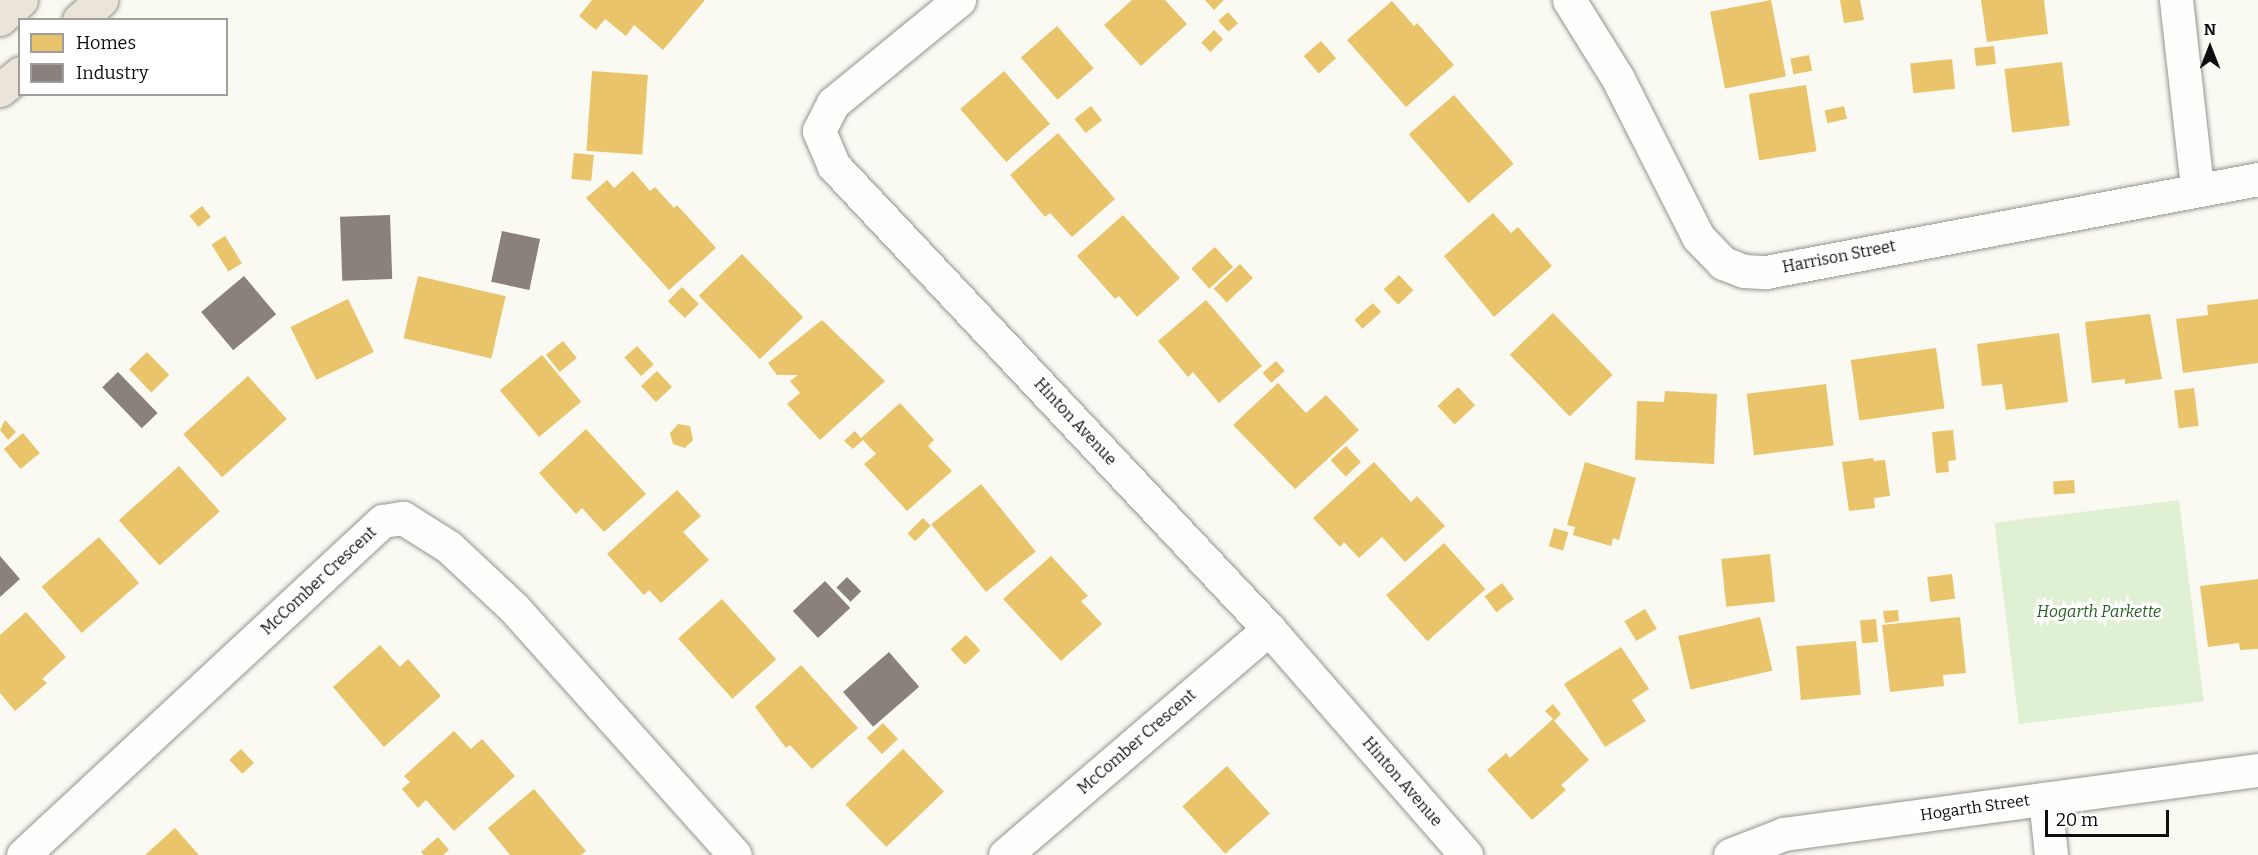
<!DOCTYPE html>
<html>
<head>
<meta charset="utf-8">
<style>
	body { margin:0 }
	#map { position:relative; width:2258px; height:855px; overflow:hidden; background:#fafaf2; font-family:Bitter,serif }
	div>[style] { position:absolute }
	.green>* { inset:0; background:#e0f0d3; transform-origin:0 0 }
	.homes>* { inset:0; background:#e9c46a; transform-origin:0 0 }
	.industry>* { inset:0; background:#8a817c; transform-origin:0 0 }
	.roads { filter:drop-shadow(0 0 2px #949491) drop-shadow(0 0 2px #949491) }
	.minor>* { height:33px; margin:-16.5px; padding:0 16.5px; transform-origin:16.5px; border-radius:16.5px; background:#fefefd }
	.trunk>* { height:33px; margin:-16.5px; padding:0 16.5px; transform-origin:16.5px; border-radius:16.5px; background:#eae5d8 }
	span { translate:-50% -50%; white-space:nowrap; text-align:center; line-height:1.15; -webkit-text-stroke:6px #fff; paint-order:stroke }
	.street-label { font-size:16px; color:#0e0e0e }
	.park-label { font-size:16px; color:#266221; font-style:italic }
	.legend { position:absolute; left:18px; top:18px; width:210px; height:78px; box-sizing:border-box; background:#fff; border:2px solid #9f9f9f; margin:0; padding:8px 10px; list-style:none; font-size:18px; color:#0e0e0e }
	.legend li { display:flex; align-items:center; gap:12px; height:30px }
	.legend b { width:30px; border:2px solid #9f9f9f }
	.north { position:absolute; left:2180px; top:18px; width:60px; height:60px; -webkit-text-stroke:4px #fff; paint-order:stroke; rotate:0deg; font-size:16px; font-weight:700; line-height:24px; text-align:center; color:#0e0e0e }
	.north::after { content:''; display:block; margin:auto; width:21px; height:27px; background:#0e0e0e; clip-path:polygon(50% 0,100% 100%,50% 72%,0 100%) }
	.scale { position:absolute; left:2045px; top:810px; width:124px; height:27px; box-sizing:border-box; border:3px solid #0e0e0e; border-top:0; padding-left:8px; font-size:18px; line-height:21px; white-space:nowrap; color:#0e0e0e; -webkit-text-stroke:4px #fff; paint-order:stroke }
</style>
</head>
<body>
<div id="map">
	<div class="green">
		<i style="left:2179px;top:500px;width:203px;height:186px;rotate:83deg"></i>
	</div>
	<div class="homes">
		<i style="clip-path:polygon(592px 0,705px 0,663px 50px,634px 25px,626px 36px,605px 19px,596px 30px,579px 16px)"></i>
		<i style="clip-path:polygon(1132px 0,1165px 0,1187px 24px,1141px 66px,1104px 25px)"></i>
		<i style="clip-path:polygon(1205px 0,1224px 0,1214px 10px)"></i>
		<i style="left:1771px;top:0;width:78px;height:62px;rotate:79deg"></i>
		<i style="clip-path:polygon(1840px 0,1860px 0,1864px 20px,1844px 23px)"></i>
		<i style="clip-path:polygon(1981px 0,2044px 0,2048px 34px,1987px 42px)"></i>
		<i style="clip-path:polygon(1392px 1px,1414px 26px,1417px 23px,1454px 65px,1406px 107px,1347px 40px)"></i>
		<i style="left:1228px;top:12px;width:15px;height:13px;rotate:48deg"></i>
		<i style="left:1057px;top:26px;width:56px;height:48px;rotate:49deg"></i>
		<i style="left:1214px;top:30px;width:13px;height:18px;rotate:45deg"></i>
		<i style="left:1321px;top:41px;width:23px;height:23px;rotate:49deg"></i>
		<i style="left:1994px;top:46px;width:18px;height:20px;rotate:84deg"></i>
		<i style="left:1809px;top:55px;width:16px;height:19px;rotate:79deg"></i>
		<i style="left:1952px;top:59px;width:30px;height:42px;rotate:84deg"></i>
		<i style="left:2062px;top:62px;width:64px;height:58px;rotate:83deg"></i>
		<i style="left:592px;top:71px;width:56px;height:80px;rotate:4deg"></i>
		<i style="left:1004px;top:71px;width:70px;height:58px;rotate:49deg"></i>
		<i style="left:1806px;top:85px;width:67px;height:58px;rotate:81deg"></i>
		<i style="left:1454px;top:95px;width:91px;height:60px;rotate:49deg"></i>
		<i style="left:1091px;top:106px;width:18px;height:21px;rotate:52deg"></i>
		<i style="left:1844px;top:106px;width:13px;height:20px;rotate:77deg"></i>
		<i style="clip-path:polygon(1058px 133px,1115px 199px,1072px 237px,1050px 213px,1045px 217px,1010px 175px)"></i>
		<i style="left:574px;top:153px;width:20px;height:26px;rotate:6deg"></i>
		<i style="clip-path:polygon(633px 171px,650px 191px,655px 187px,674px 208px,677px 205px,716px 248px,669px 290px,586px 198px,607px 180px,614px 188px)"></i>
		<i style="left:202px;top:206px;width:14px;height:16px;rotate:51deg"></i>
		<i style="clip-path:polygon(1493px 213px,1511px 233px,1518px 227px,1552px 266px,1494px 317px,1444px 256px)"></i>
		<i style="clip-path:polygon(1123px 215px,1180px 278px,1137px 317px,1119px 296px,1115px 299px,1077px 256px)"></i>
		<i style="left:225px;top:236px;width:32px;height:16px;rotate:58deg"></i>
		<i style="left:1215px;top:247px;width:27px;height:32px;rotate:48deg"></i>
		<i style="left:742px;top:254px;width:88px;height:60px;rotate:46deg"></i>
		<i style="left:1240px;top:264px;width:19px;height:36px;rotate:47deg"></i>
		<i style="left:1399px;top:275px;width:21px;height:21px;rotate:47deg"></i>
		<i style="left:418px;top:276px;width:90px;height:64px;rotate:13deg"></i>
		<i style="left:682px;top:287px;width:24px;height:20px;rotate:45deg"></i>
		<i style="left:348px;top:299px;width:59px;height:64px;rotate:64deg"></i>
		<i style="clip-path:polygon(2258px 299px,2258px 363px,2183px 373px,2176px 319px,2208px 315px,2207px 305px)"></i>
		<i style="clip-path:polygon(1206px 300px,1262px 366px,1219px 403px,1193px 372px,1188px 377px,1158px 341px)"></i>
		<i style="left:1373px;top:303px;width:12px;height:25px;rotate:48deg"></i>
		<i style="left:1553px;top:313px;width:86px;height:60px;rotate:46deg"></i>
		<i style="clip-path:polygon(2150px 314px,2162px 379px,2125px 384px,2125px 379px,2092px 383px,2085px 322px)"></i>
		<i style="clip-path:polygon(822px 320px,885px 381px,820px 440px,787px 404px,800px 393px,790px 381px,798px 375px,777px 375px,768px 363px)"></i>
		<i style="clip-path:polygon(2059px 333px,2068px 402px,2006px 410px,2002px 384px,1982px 386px,1977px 344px)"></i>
		<i style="left:563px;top:341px;width:22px;height:22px;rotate:51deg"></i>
		<i style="left:637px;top:346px;width:25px;height:17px;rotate:48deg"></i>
		<i style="left:1936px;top:348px;width:61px;height:86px;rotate:82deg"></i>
		<i style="left:147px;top:352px;width:32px;height:25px;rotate:46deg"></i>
		<i style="left:542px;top:355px;width:61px;height:55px;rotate:50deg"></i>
		<i style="left:1276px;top:361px;width:13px;height:18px;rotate:48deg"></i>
		<i style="left:657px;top:371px;width:22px;height:22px;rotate:47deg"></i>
		<i style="left:248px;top:376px;width:58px;height:87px;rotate:48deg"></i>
		<i style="clip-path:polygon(1278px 383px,1306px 413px,1326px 395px,1359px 430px,1295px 489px,1233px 425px)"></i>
		<i style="left:1826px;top:384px;width:62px;height:80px;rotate:83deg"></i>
		<i style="left:1458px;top:387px;width:25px;height:28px;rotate:47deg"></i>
		<i style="left:2194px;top:388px;width:38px;height:20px;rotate:83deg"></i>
		<i style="clip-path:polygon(1665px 391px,1717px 394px,1714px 464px,1635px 460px,1637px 401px,1664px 402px)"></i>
		<i style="clip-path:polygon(900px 403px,934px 440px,928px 446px,952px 471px,907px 511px,864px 464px,876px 454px,863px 440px,853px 449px,844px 441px,855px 431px,861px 438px)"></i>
		<i style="clip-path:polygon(5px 420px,16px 432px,8px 440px,0 430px)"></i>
		<i style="clip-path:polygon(678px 424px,690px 426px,693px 440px,685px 448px,673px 444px,670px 433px)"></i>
		<i style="clip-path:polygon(586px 429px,646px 494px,604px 532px,582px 508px,576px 514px,539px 473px)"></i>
		<i style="clip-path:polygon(1953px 430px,1956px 460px,1948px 461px,1949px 472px,1936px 473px,1932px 432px)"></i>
		<i style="left:23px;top:433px;width:26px;height:25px;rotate:50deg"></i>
		<i style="left:1346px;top:446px;width:22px;height:21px;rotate:47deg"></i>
		<i style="clip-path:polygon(1873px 458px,1874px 461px,1885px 460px,1890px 496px,1874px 498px,1875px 508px,1849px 511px,1842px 462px)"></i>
		<i style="clip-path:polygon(1374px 462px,1411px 502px,1417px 496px,1445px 526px,1405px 562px,1382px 537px,1359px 558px,1344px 542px,1340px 547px,1313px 518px)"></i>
		<i style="clip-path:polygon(1585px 462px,1636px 478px,1619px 540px,1613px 538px,1611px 546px,1573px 535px,1575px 527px,1567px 525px)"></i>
		<i style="left:179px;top:466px;width:61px;height:81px;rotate:48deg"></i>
		<i style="left:2074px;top:480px;width:13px;height:21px;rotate:86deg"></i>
		<i style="left:981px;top:484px;width:87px;height:64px;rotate:51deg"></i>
		<i style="clip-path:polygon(677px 490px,701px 516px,683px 532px,709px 560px,661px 603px,649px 590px,644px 595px,607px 554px)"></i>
		<i style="left:923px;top:518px;width:11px;height:22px;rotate:45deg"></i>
		<i style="left:1554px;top:528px;width:15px;height:19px;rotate:16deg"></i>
		<i style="left:99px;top:537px;width:61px;height:76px;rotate:49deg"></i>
		<i style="left:1444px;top:543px;width:62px;height:78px;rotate:48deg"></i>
		<i style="left:1770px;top:554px;width:48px;height:49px;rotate:84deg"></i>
		<i style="clip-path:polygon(1051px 556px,1088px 596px,1081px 601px,1102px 624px,1061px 661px,1003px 599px)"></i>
		<i style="left:1952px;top:574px;width:25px;height:25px;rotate:83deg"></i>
		<i style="clip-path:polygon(2258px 579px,2258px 649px,2240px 650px,2239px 643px,2208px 647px,2200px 586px)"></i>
		<i style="left:1502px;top:583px;width:20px;height:22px;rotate:53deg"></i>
		<i style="left:722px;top:599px;width:81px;height:59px;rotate:48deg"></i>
		<i style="left:1645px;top:609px;width:23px;height:24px;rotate:59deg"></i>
		<i style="clip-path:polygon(1898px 610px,1899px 621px,1885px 623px,1883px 611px)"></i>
		<i style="clip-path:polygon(26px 612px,66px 657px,42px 679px,47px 683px,15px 711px,0 693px,0 635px)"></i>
		<i style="left:1760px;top:617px;width:55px;height:84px;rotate:77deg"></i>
		<i style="clip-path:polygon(1960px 617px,1966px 673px,1943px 675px,1944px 686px,1890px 692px,1882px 625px)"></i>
		<i style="left:1876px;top:619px;width:23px;height:16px;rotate:85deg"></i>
		<i style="left:966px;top:635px;width:21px;height:21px;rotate:47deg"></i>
		<i style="left:1856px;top:641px;width:54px;height:60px;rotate:85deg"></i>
		<i style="clip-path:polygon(380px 645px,400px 667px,408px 659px,441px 696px,384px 747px,333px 687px)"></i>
		<i style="clip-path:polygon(1621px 647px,1649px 689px,1632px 700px,1646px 721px,1605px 747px,1564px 684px)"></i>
		<i style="clip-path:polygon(801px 665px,858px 728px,812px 769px,790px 745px,786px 748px,755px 707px)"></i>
		<i style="clip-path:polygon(1553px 704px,1561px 714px,1554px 721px,1589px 760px,1561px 785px,1566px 790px,1532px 820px,1487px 770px,1506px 753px,1510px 758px,1553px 719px,1545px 711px)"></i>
		<i style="left:883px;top:723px;width:22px;height:22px;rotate:47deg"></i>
		<i style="clip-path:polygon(454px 731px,471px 749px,482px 739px,515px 776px,454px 831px,426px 800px,418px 808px,402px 789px,410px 782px,404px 776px)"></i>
		<i style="left:241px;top:749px;width:19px;height:16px;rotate:47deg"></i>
		<i style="left:903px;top:749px;width:59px;height:80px;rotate:46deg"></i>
		<i style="left:1227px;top:766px;width:64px;height:60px;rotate:48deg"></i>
		<i style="clip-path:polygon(534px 789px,586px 851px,581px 855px,510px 855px,488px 828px)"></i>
		<i style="clip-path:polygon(175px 828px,199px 855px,145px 855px)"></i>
		<i style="clip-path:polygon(438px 837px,449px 850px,443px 855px,424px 855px,421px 852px)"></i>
	</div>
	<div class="industry">
		<i style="left:390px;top:215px;width:64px;height:50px;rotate:88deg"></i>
		<i style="left:502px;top:231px;width:39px;height:52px;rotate:12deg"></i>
		<i style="left:244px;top:276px;width:50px;height:56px;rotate:50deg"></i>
		<i style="left:118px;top:372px;width:57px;height:22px;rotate:46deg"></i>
		<i style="clip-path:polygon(0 556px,20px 579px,0 597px)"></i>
		<i style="left:847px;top:577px;width:20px;height:15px;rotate:45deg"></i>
		<i style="left:825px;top:581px;width:37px;height:44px;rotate:47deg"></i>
		<i style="left:889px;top:652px;width:46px;height:61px;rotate:49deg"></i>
	</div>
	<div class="roads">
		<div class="minor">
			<i style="left:959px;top:0;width:163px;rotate:140.7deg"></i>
			<i style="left:833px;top:103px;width:31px;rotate:117deg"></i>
			<i style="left:819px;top:131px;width:38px;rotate:67deg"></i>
			<i style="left:834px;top:166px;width:635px;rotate:46.79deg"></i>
			<i style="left:1269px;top:629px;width:300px;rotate:48.9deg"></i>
			<i style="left:1569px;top:0;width:91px;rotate:58.1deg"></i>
			<i style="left:1617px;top:77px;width:179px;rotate:63.1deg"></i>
			<i style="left:1698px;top:237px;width:36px;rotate:46deg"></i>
			<i style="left:1723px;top:263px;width:22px;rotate:21deg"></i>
			<i style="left:1744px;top:271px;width:22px;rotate:3deg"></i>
			<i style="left:1766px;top:272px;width:501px;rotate:-10.7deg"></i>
			<i style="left:2176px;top:0;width:188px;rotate:83.6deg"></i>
			<i style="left:2045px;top:799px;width:56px;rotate:83.9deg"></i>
			<i style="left:23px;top:855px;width:491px;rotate:-42.9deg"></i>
			<i style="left:383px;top:521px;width:20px;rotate:-9deg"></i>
			<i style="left:403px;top:518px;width:54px;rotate:32.2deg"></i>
			<i style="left:449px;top:547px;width:89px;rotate:43.2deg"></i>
			<i style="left:514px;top:608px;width:331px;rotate:48.2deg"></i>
			<i style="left:1005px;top:855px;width:348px;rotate:-40.6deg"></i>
			<i style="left:1730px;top:855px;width:58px;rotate:-21.3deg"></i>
			<i style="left:1784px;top:834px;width:478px;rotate:-7.7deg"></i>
		</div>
		<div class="trunk">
			<i style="left:0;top:19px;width:28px;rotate:-42deg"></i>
			<i style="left:79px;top:20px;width:30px;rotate:-42deg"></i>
			<i style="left:0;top:90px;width:26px;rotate:-40deg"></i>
		</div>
	</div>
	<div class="street-label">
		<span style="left:1839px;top:257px;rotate:-11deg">Harrison Street</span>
		<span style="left:1075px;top:422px;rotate:47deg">Hinton Avenue</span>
		<span style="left:319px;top:581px;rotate:-43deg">McComber Crescent</span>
		<span style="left:1137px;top:742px;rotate:-41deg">McComber Crescent</span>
		<span style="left:1402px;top:782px;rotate:49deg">Hinton Avenue</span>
		<span style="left:1975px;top:808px;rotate:-8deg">Hogarth Street</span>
	</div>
	<div class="park-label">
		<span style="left:2099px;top:612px">Hogarth Parkette</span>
	</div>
	<ul class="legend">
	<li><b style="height:16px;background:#e9c46a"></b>Homes</li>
	<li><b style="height:16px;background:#8a817c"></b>Industry</li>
	</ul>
	<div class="north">N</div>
	<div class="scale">20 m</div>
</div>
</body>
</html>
